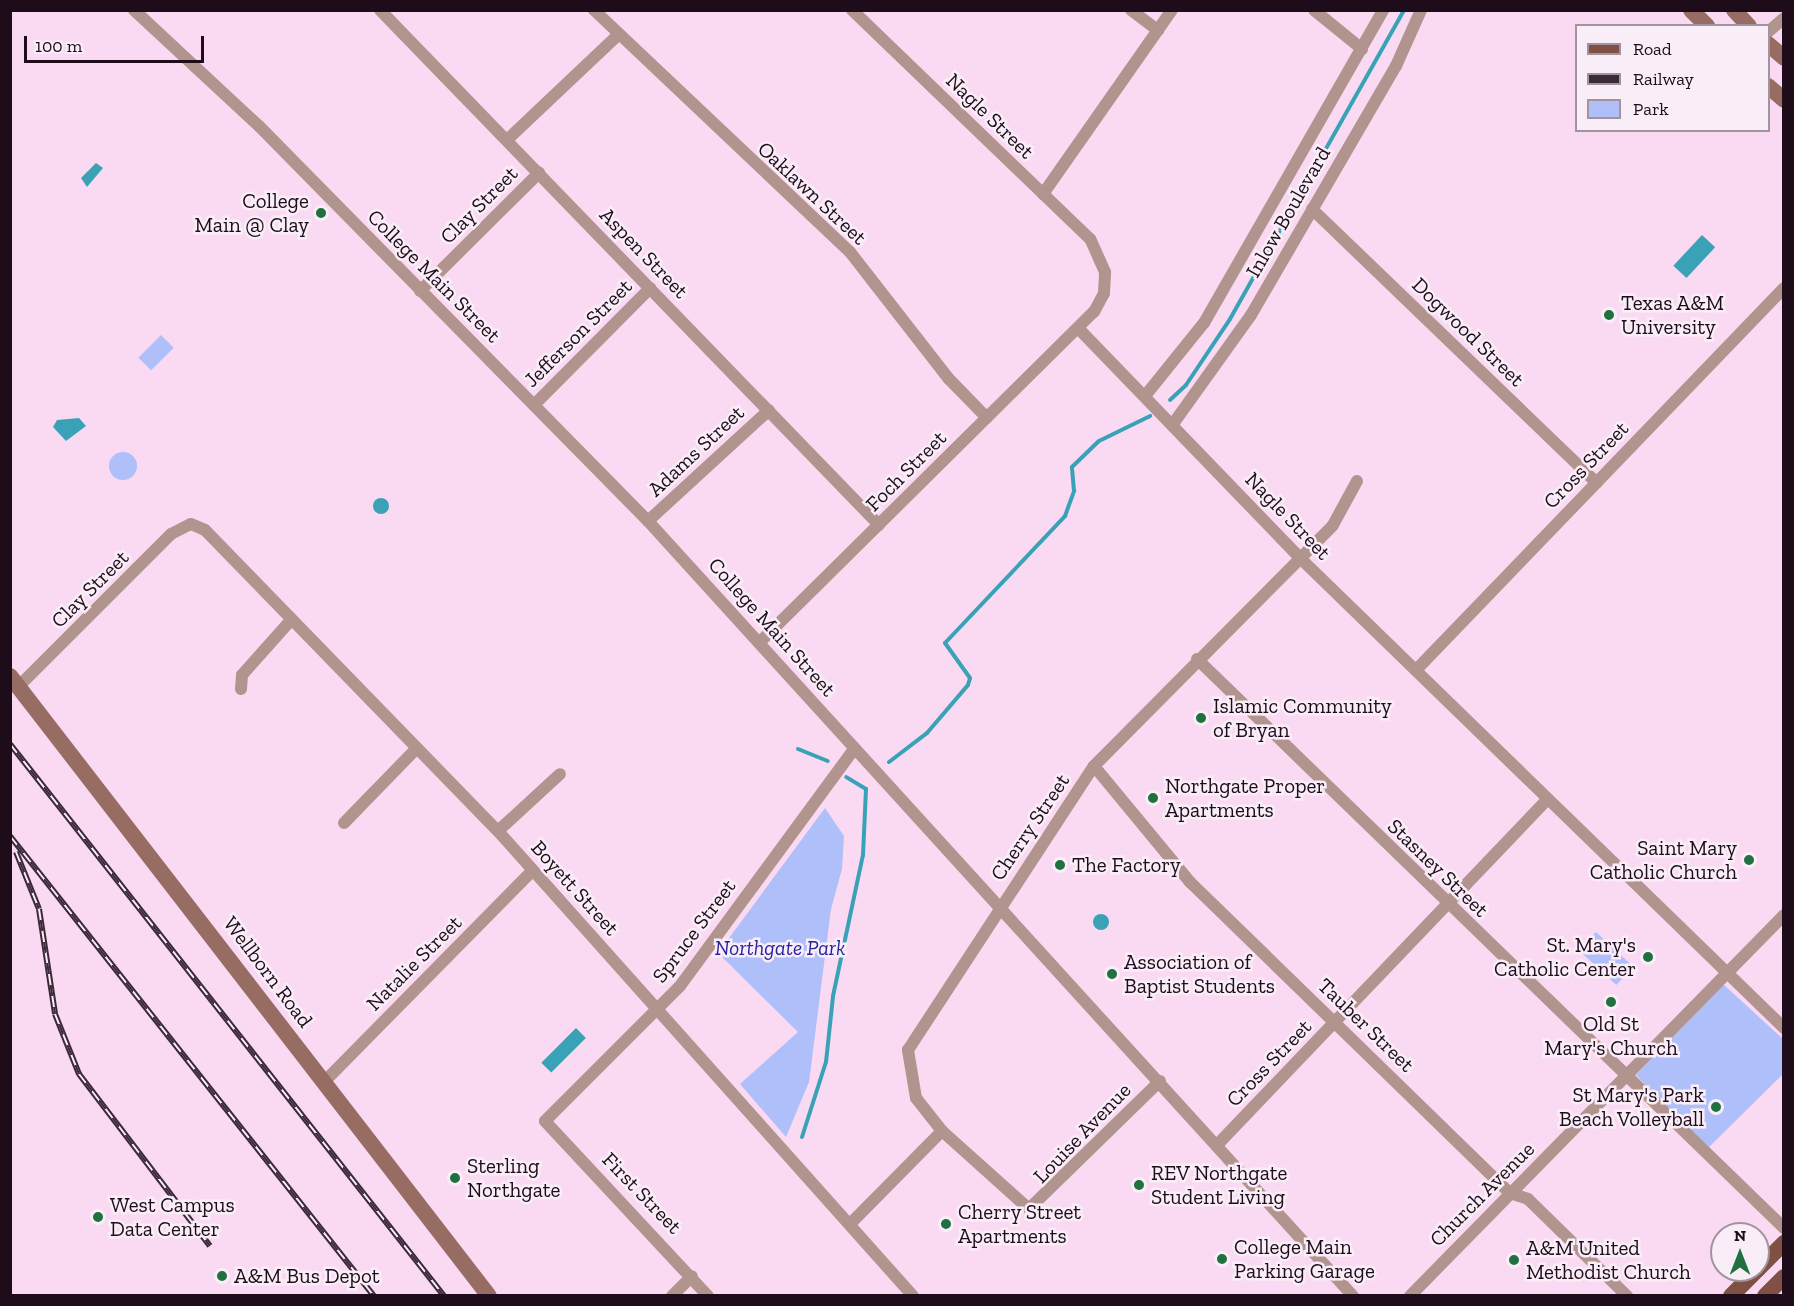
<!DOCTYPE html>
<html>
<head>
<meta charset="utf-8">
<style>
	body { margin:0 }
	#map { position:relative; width:1794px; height:1306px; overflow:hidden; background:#fadaf3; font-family:"Zilla Slab",serif }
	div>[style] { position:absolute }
	.green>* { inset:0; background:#afbff9; transform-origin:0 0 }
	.round { border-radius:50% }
	.water>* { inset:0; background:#3aa2b6; transform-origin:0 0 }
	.stream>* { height:4px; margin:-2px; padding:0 2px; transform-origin:2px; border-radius:2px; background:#3aa2b6 }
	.minor>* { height:12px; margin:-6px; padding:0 6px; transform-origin:6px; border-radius:6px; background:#b1948d }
	.secondary>* { height:16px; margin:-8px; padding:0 8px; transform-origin:8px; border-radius:8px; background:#966c63 }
	.primary>* { height:16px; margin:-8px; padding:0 8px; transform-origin:8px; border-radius:8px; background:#815045 }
	.rail>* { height:6px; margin-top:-3px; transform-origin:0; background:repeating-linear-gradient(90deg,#f9eef7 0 11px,#3b2838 0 22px); box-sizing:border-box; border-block:2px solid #3b2838 }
	.dots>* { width:16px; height:16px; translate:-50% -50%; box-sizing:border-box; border:3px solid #f9eef7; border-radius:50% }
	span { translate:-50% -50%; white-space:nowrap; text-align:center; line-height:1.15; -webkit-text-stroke:5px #f9eef7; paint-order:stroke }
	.street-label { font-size:21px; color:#1e0c1b }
	.poi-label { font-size:21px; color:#1e0c1b }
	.right { translate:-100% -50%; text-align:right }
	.left { translate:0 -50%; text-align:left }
	.park-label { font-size:21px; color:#2722a0; font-style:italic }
	.frame { position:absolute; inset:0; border:12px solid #1e0c1b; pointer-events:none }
	.legend { position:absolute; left:1575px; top:24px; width:195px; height:108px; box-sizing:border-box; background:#f9eef7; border:2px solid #a1949f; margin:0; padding:8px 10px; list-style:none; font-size:18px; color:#1e0c1b }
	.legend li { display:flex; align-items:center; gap:12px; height:30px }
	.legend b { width:30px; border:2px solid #a1949f }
	.north { position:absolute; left:1710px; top:1222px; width:60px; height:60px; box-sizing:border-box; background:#f9eef7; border:2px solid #a1949f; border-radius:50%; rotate:0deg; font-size:16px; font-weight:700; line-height:24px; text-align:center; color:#1e0c1b }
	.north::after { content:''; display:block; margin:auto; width:21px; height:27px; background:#207040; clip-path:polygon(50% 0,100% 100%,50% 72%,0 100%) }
	.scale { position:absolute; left:24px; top:36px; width:180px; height:27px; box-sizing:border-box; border:3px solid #1e0c1b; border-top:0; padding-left:8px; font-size:18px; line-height:21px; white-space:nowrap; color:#1e0c1b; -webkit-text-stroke:4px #f9eef7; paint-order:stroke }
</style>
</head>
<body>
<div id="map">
	<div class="green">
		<i style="left:161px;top:335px;width:18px;height:32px;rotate:45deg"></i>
		<i class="round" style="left:109px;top:452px;width:28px;height:28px"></i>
		<i style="clip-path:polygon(825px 808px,844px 836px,842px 869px,831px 909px,809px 1082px,786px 1137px,740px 1084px,798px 1032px,718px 953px)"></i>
		<i style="left:1596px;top:932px;width:51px;height:25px;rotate:43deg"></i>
		<i style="clip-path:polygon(1723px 984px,1783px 1039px,1783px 1074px,1707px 1149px,1636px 1075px)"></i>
	</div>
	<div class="water">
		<i style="clip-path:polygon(96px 163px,103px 168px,87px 187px,81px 178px)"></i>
		<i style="left:1702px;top:235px;width:18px;height:42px;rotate:43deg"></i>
		<i style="clip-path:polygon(79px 418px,86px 426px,66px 441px,53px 427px,57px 420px)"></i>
		<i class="round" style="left:373px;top:498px;width:16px;height:16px"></i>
		<i class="round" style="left:1093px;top:914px;width:16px;height:16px"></i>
		<i style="left:576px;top:1028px;width:14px;height:49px;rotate:45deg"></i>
	</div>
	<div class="stream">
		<i style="left:1170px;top:400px;width:22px;rotate:-43deg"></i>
		<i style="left:1186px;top:385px;width:79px;rotate:-56.3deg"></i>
		<i style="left:1230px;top:319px;width:355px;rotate:-60.6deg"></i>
		<i style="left:798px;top:749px;width:32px;rotate:22deg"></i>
		<i style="left:889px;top:762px;width:48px;rotate:-37.3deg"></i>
		<i style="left:927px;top:733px;width:63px;rotate:-49.5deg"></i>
		<i style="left:968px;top:685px;width:7px;rotate:-74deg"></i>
		<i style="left:970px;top:678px;width:43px;rotate:-125.5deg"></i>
		<i style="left:945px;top:643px;width:175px;rotate:-46.6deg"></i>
		<i style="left:1065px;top:516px;width:27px;rotate:-70deg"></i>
		<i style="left:1074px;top:491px;width:24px;rotate:-95deg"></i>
		<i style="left:1072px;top:467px;width:37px;rotate:-44deg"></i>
		<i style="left:1099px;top:441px;width:57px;rotate:-26.1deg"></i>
		<i style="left:802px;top:1137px;width:79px;rotate:-72.3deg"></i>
		<i style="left:826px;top:1062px;width:66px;rotate:-83.9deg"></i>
		<i style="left:833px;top:996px;width:144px;rotate:-78deg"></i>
		<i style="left:863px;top:855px;width:66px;rotate:-87.4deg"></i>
		<i style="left:866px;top:789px;width:23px;rotate:-149deg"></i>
	</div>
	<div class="minor">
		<i style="left:134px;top:10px;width:171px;rotate:42.9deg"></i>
		<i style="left:259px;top:126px;width:554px;rotate:45.44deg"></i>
		<i style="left:648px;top:521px;width:1048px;rotate:47.71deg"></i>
		<i style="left:380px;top:10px;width:717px;rotate:45.9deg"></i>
		<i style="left:594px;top:10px;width:352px;rotate:43.4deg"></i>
		<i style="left:850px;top:252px;width:161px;rotate:52.1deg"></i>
		<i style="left:949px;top:379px;width:54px;rotate:45.7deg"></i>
		<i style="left:1131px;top:10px;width:34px;rotate:37deg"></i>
		<i style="left:1314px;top:10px;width:62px;rotate:39.1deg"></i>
		<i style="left:1768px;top:32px;width:21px;rotate:-41deg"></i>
		<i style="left:507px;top:140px;width:154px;rotate:-43.4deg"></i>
		<i style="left:1043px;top:194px;width:225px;rotate:-55deg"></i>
		<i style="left:1312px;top:209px;width:395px;rotate:43.9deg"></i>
		<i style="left:420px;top:291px;width:168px;rotate:-44.8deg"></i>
		<i style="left:1078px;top:328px;width:318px;rotate:46deg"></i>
		<i style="left:1299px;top:557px;width:676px;rotate:44.16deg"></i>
		<i style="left:1145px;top:396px;width:94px;rotate:-51.1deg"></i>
		<i style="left:1204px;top:323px;width:361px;rotate:-60.2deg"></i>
		<i style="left:534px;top:405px;width:165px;rotate:-45.2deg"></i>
		<i style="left:1173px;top:424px;width:134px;rotate:-54.4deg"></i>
		<i style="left:1251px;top:315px;width:288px;rotate:-59.8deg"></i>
		<i style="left:1396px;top:66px;width:61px;rotate:-65.9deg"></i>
		<i style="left:648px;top:521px;width:164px;rotate:-42.5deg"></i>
		<i style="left:761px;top:641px;width:468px;rotate:-44.7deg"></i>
		<i style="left:1094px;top:312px;width:21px;rotate:-62deg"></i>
		<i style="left:1104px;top:293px;width:21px;rotate:-87deg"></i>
		<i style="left:1105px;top:272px;width:36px;rotate:-114deg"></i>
		<i style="left:1090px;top:239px;width:330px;rotate:-136.1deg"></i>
		<i style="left:1197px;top:659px;width:818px;rotate:44.11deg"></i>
		<i style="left:1417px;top:669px;width:529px;rotate:-46.07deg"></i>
		<i style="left:19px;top:686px;width:215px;rotate:-45deg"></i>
		<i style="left:171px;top:534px;width:22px;rotate:-27deg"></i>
		<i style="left:191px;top:524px;width:15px;rotate:23deg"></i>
		<i style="left:205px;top:530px;width:420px;rotate:45.8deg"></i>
		<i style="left:498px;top:831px;width:623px;rotate:48.25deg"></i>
		<i style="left:241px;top:689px;width:14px;rotate:-86deg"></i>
		<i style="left:242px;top:675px;width:74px;rotate:-48.3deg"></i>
		<i style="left:1094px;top:766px;width:151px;rotate:50.4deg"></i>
		<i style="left:1190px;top:882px;width:446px;rotate:44.2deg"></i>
		<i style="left:1510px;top:1193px;width:19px;rotate:18deg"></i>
		<i style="left:1528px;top:1199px;width:139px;rotate:44.4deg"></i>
		<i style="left:344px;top:823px;width:103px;rotate:-45.8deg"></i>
		<i style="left:498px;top:831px;width:84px;rotate:-42.6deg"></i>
		<i style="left:1160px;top:1081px;width:183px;rotate:135.7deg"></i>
		<i style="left:1029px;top:1209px;width:117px;rotate:-138.1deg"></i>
		<i style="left:942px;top:1131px;width:42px;rotate:-128.2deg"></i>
		<i style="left:916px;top:1098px;width:49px;rotate:-99.5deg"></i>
		<i style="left:908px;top:1050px;width:339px;rotate:-56.8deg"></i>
		<i style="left:1094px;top:766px;width:339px;rotate:-45.2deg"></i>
		<i style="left:1333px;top:525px;width:50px;rotate:-61.4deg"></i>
		<i style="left:324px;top:1082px;width:296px;rotate:-45.4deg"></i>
		<i style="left:1218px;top:1144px;width:476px;rotate:-46.3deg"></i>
		<i style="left:850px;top:1224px;width:131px;rotate:-45.3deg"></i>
		<i style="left:672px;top:1296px;width:28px;rotate:-45deg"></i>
		<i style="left:708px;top:1296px;width:239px;rotate:-133deg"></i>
		<i style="left:545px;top:1121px;width:191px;rotate:-45deg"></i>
		<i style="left:680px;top:986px;width:295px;rotate:-53.7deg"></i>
		<i style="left:1410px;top:1296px;width:534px;rotate:-45.53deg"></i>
	</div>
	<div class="secondary">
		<i style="left:1691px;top:10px;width:23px;rotate:45deg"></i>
		<i style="left:1734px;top:10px;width:22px;rotate:47deg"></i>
		<i style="left:1768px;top:44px;width:21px;rotate:41deg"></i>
		<i style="left:1768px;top:86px;width:21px;rotate:41deg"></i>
		<i style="left:10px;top:676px;width:783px;rotate:52.31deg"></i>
	</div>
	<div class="primary">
		<i style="left:1758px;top:1269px;width:37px;rotate:-45deg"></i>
		<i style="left:1731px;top:1296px;width:37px;rotate:-45deg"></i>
		<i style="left:1765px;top:1296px;width:27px;rotate:-45deg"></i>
	</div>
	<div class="rail">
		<i style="left:10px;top:744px;width:702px;rotate:51.82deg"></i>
		<i style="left:10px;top:836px;width:587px;rotate:51.65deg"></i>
		<i style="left:16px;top:852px;width:61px;rotate:68deg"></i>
		<i style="left:39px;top:909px;width:106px;rotate:81.3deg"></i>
		<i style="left:55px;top:1014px;width:65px;rotate:68.2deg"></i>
		<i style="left:79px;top:1074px;width:216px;rotate:52.7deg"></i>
	</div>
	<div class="dots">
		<i style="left:321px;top:213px;background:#207040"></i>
		<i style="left:1609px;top:315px;background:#207040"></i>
		<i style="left:1201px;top:718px;background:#207040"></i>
		<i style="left:1153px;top:798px;background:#207040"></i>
		<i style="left:1749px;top:860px;background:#207040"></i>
		<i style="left:1060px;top:865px;background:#207040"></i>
		<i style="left:1648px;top:957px;background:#207040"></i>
		<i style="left:1112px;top:974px;background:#207040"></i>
		<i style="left:1611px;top:1002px;background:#207040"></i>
		<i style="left:1716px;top:1107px;background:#207040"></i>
		<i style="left:455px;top:1178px;background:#207040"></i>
		<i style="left:1139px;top:1185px;background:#207040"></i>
		<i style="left:98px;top:1217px;background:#207040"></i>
		<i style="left:946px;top:1224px;background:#207040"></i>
		<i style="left:1222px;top:1259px;background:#207040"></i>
		<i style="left:1514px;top:1260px;background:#207040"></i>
		<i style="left:222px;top:1276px;background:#207040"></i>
	</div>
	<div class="street-label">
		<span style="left:990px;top:116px;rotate:44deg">Nagle Street</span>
		<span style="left:812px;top:193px;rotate:43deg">Oaklawn Street</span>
		<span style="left:479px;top:205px;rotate:-45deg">Clay Street</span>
		<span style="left:1288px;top:212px;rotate:-60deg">Inlow Boulevard</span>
		<span style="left:644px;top:253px;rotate:46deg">Aspen Street</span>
		<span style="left:434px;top:276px;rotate:45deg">College Main Street</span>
		<span style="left:1468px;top:332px;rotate:44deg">Dogwood Street</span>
		<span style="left:578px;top:333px;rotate:-45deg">Jefferson Street</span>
		<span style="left:696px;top:451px;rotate:-43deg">Adams Street</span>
		<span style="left:1586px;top:465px;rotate:-46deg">Cross Street</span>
		<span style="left:906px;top:471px;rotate:-45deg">Foch Street</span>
		<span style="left:1288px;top:516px;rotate:46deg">Nagle Street</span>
		<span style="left:90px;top:589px;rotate:-45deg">Clay Street</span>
		<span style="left:772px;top:627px;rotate:48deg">College Main Street</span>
		<span style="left:1030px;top:827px;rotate:-56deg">Cherry Street</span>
		<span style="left:1438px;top:868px;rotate:44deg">Stasney Street</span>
		<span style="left:575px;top:888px;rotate:48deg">Boyett Street</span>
		<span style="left:694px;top:931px;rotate:-53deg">Spruce Street</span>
		<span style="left:414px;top:963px;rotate:-45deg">Natalie Street</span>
		<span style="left:268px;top:972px;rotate:53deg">Wellborn Road</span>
		<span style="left:1366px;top:1025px;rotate:44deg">Tauber Street</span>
		<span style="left:1269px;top:1063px;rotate:-46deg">Cross Street</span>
		<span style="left:1082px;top:1133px;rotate:-46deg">Louise Avenue</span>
		<span style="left:642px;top:1193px;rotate:46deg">First Street</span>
		<span style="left:1482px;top:1194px;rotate:-45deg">Church Avenue</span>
	</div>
	<div class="poi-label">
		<span class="right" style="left:309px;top:213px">College<br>Main @ Clay</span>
		<span class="left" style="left:1621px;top:315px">Texas A&amp;M<br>University</span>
		<span class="left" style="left:1213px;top:718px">Islamic Community<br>of Bryan</span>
		<span class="left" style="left:1165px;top:798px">Northgate Proper<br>Apartments</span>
		<span class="right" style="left:1737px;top:860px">Saint Mary<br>Catholic Church</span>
		<span class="left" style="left:1072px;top:865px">The Factory</span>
		<span class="right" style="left:1636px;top:957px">St. Mary's<br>Catholic Center</span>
		<span class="left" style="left:1124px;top:974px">Association of<br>Baptist Students</span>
		<span style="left:1611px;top:1036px">Old St<br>Mary's Church</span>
		<span class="right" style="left:1704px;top:1107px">St Mary's Park<br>Beach Volleyball</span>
		<span class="left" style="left:467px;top:1178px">Sterling<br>Northgate</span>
		<span class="left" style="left:1151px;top:1185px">REV Northgate<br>Student Living</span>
		<span class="left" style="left:110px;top:1217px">West Campus<br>Data Center</span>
		<span class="left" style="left:958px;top:1224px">Cherry Street<br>Apartments</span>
		<span class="left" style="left:1234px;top:1259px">College Main<br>Parking Garage</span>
		<span class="left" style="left:1526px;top:1260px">A&amp;M United<br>Methodist Church</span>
		<span class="left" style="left:234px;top:1276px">A&amp;M Bus Depot</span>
	</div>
	<div class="park-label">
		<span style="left:780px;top:948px">Northgate Park</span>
	</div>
	<div class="frame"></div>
	<ul class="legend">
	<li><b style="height:8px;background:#815045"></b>Road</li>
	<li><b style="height:8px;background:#3b2838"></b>Railway</li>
	<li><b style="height:16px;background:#afbff9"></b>Park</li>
	</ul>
	<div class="north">N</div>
	<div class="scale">100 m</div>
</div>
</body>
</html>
